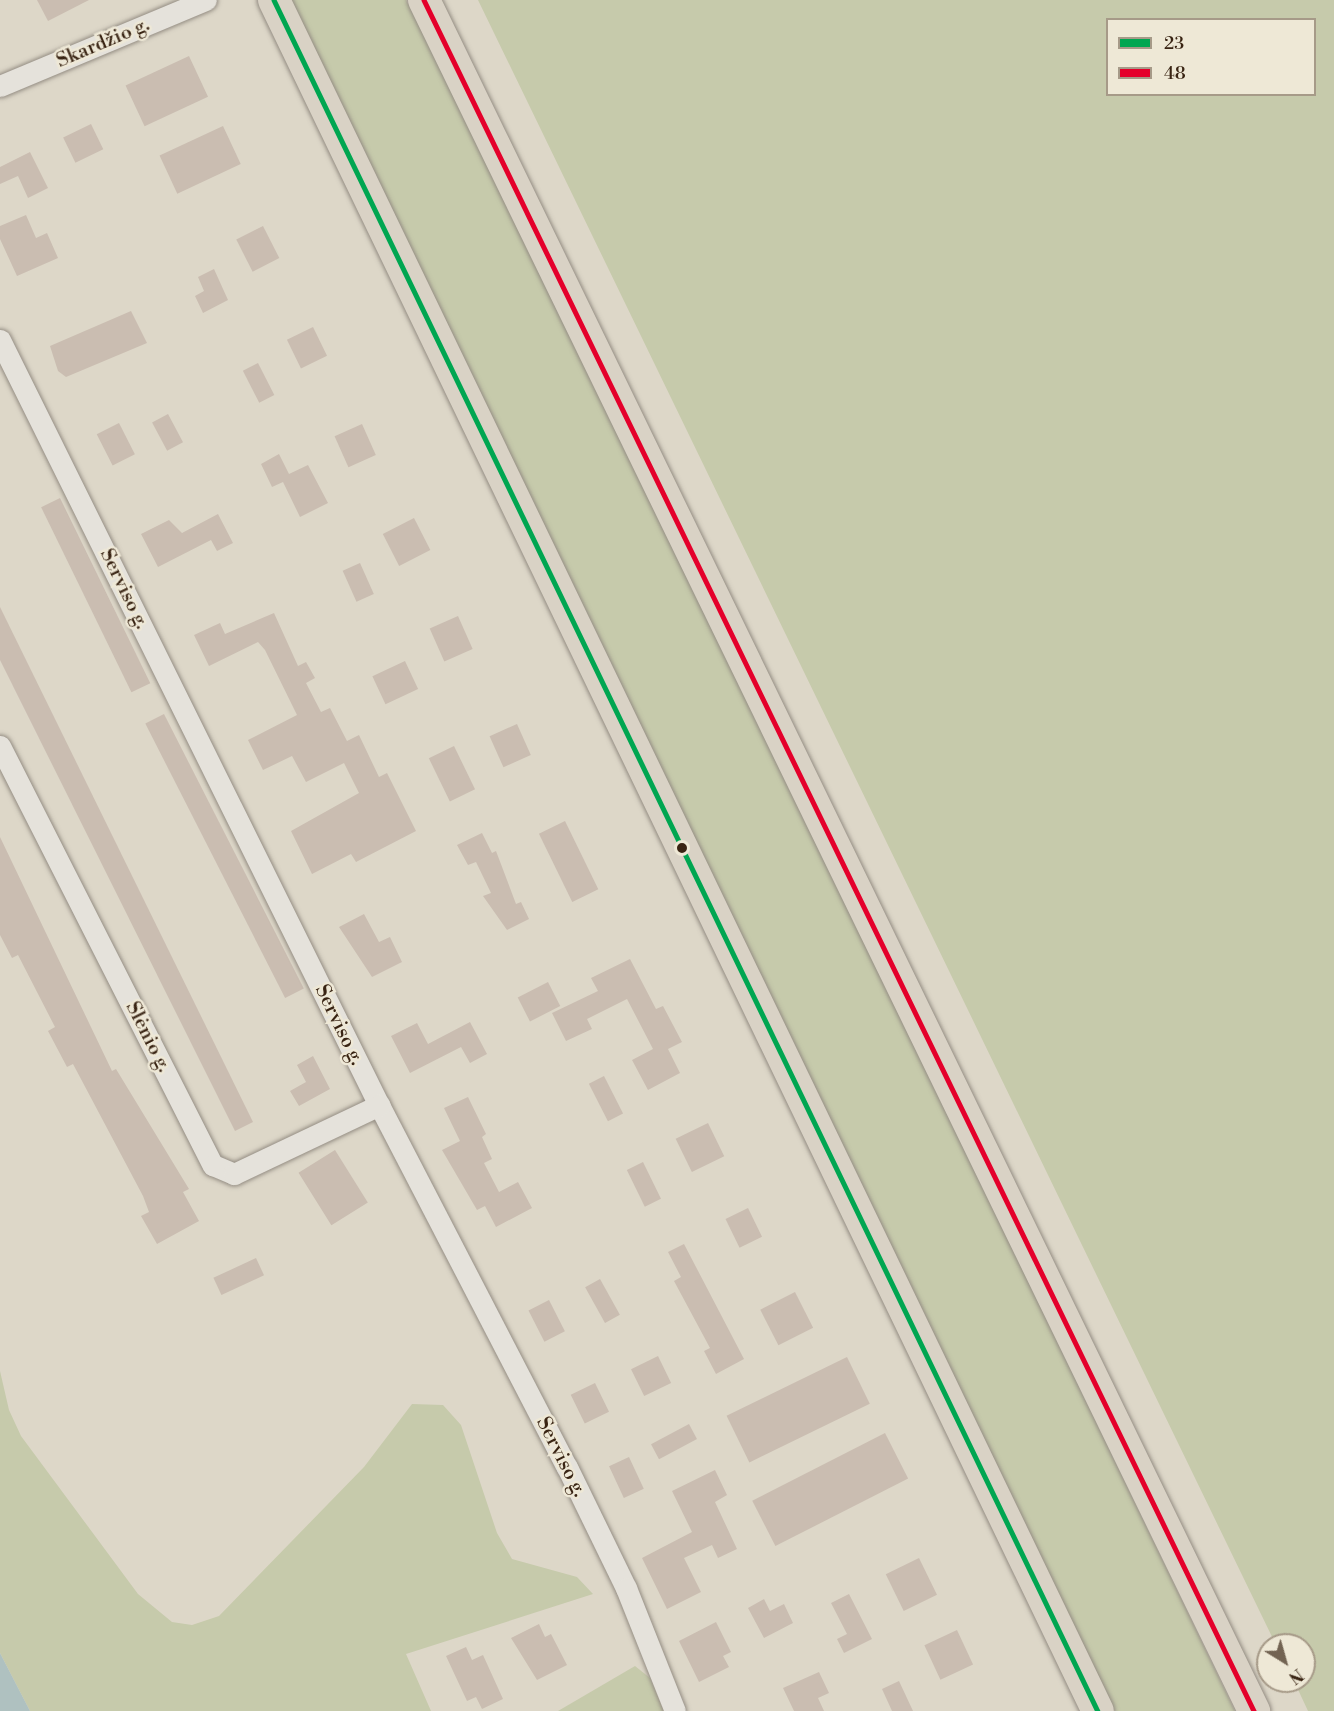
<!DOCTYPE html>
<html>
<head>
<meta charset="utf-8">
<style>
	body { margin:0 }
	#map { position:relative; width:1334px; height:1711px; overflow:hidden; background:#ddd7c8; font-family:"Libre Bodoni",serif }
	div>[style] { position:absolute }
	.green>* { inset:0; background:#c6caab }
	.water>* { inset:0; background:#afc1c0 }
	.building>* { inset:0; background:#cabdb1; transform-origin:0 0 }
	.roads { filter:drop-shadow(0 0 2px #948d83) drop-shadow(0 0 2px #948d83) }
	.street>* { height:21px; margin:-10.5px; padding:0 10.5px; transform-origin:10.5px; border-radius:10.5px; background:#e5e2db }
	.primary>* { height:32px; margin:-16px; padding:0 16px; transform-origin:16px; border-radius:16px; background:#d9d2c5 }
	.bus-1>* { height:4.5px; margin:-2.25px; padding:0 2.25px; transform-origin:2.25px; border-radius:2.25px; background:#00a651 }
	.bus-2>* { height:4.5px; margin:-2.25px; padding:0 2.25px; transform-origin:2.25px; border-radius:2.25px; background:#e4002b }
	.dots>* { width:16px; height:16px; translate:-50% -50%; box-sizing:border-box; border:3px solid #eee8d6; border-radius:50% }
	span { translate:-50% -50%; white-space:nowrap; text-align:center; line-height:1.15; -webkit-text-stroke:5px #eee8d6; paint-order:stroke }
	.street-label { font-size:20px; color:#392413 }
	.legend { position:absolute; left:1106px; top:18px; width:210px; height:78px; box-sizing:border-box; background:#eee8d6; border:2px solid #a69a88; margin:0; padding:8px 10px; list-style:none; font-size:18px; color:#392413 }
	.legend li { display:flex; align-items:center; gap:12px; height:30px }
	.legend b { width:30px; border:2px solid #a69a88 }
	.north { position:absolute; left:1256px; top:1633px; width:60px; height:60px; box-sizing:border-box; background:#eee8d6; border:2px solid #a69a88; border-radius:50%; rotate:143deg; font-size:16px; font-weight:700; line-height:24px; text-align:center; color:#392413 }
	.north::after { content:''; display:block; margin:auto; width:21px; height:27px; background:#726352; clip-path:polygon(50% 0,100% 100%,50% 72%,0 100%) }
</style>
</head>
<body>
<div id="map">
	<div class="green">
		<i style="clip-path:polygon(289px 0,406px 0,464px 108px,1235px 1711px,1115px 1711px)"></i>
		<i style="clip-path:polygon(evenodd,478px 0,1334px 0,1334px 1711px,1308px 1711px,1294px 1681px,1304px 1681px,1304px 1645px,1276px 1645px,478px 0,1108px 20px,1314px 20px,1314px 94px,1108px 94px,1108px 20px)"></i>
		<i style="clip-path:polygon(0 1371px,9px 1410px,21px 1436px,138px 1594px,172px 1622px,192px 1625px,219px 1616px,364px 1467px,412px 1404px,443px 1405px,461px 1425px,497px 1533px,512px 1559px,577px 1577px,593px 1594px,406px 1654px,431px 1711px,30px 1711px,0 1653px)"></i>
		<i style="clip-path:polygon(635px 1666px,650px 1678px,664px 1711px,558px 1711px)"></i>
	</div>
	<div class="water">
		<i style="clip-path:polygon(0 1653px,30px 1711px,0 1711px)"></i>
	</div>
	<div class="building">
		<i style="clip-path:polygon(37px 0,89px 0,48px 21px)"></i>
		<i style="left:189px;top:56px;width:45px;height:70px;rotate:65deg"></i>
		<i style="left:91px;top:124px;width:28px;height:31px;rotate:64deg"></i>
		<i style="left:223px;top:126px;width:42px;height:70px;rotate:65deg"></i>
		<i style="clip-path:polygon(30px 152px,48px 188px,28px 198px,18px 176px,0 184px,0 167px)"></i>
		<i style="clip-path:polygon(26px 215px,36px 238px,47px 233px,58px 258px,17px 276px,0 239px,0 226px)"></i>
		<i style="left:263px;top:226px;width:36px;height:30px;rotate:63deg"></i>
		<i style="clip-path:polygon(214px 269px,228px 300px,203px 313px,195px 296px,204px 291px,198px 277px)"></i>
		<i style="clip-path:polygon(131px 311px,147px 343px,66px 377px,58px 371px,50px 346px)"></i>
		<i style="left:313px;top:327px;width:32px;height:29px;rotate:64deg"></i>
		<i style="left:258px;top:363px;width:36px;height:17px;rotate:63deg"></i>
		<i style="left:168px;top:414px;width:32px;height:18px;rotate:62deg"></i>
		<i style="left:119px;top:423px;width:35px;height:25px;rotate:63deg"></i>
		<i style="left:362px;top:424px;width:34px;height:30px;rotate:66deg"></i>
		<i style="clip-path:polygon(279px 454px,289px 474px,308px 465px,328px 503px,300px 517px,283px 482px,272px 487px,261px 464px)"></i>
		<i style="left:60px;top:498px;width:206px;height:21px;rotate:64deg"></i>
		<i style="clip-path:polygon(218px 514px,233px 543px,217px 551px,211px 540px,158px 567px,141px 534px,169px 520px,182px 533px)"></i>
		<i style="left:414px;top:518px;width:36px;height:35px;rotate:63deg"></i>
		<i style="left:360px;top:563px;width:34px;height:19px;rotate:66deg"></i>
		<i style="clip-path:polygon(0 607px,253px 1122px,235px 1131px,0 660px)"></i>
		<i style="clip-path:polygon(274px 613px,298px 666px,306px 662px,315px 678px,306px 683px,321px 712px,330px 708px,347px 741px,359px 735px,379px 777px,387px 773px,416px 831px,356px 862px,351px 854px,312px 874px,291px 831px,359px 793px,344px 763px,306px 782px,292px 756px,263px 770px,248px 740px,297px 715px,265px 650px,258px 642px,209px 666px,194px 635px,220px 623px,225px 634px)"></i>
		<i style="left:458px;top:616px;width:36px;height:31px;rotate:66deg"></i>
		<i style="left:405px;top:661px;width:31px;height:36px;rotate:65deg"></i>
		<i style="left:164px;top:714px;width:308px;height:21px;rotate:63deg"></i>
		<i style="left:517px;top:724px;width:34px;height:30px;rotate:66deg"></i>
		<i style="left:454px;top:746px;width:48px;height:28px;rotate:64deg"></i>
		<i style="left:565px;top:821px;width:76px;height:29px;rotate:64deg"></i>
		<i style="clip-path:polygon(482px 833px,492px 853px,496px 851px,516px 904px,521px 902px,529px 919px,507px 930px,483px 896px,491px 893px,476px 862px,468px 865px,457px 845px)"></i>
		<i style="clip-path:polygon(0 837px,112px 1071px,116px 1069px,189px 1189px,183px 1192px,199px 1221px,157px 1244px,141px 1216px,149px 1212px,143px 1196px,73px 1064px,67px 1067px,48px 1031px,55px 1027px,18px 955px,12px 958px,0 935px)"></i>
		<i style="clip-path:polygon(364px 914px,379px 942px,390px 937px,402px 962px,372px 977px,339px 927px)"></i>
		<i style="clip-path:polygon(630px 959px,656px 1009px,663px 1006px,682px 1042px,668px 1049px,680px 1073px,648px 1090px,632px 1060px,653px 1049px,627px 999px,587px 1019px,592px 1029px,566px 1041px,552px 1013px,598px 991px,591px 978px)"></i>
		<i style="left:548px;top:982px;width:27px;height:34px;rotate:63deg"></i>
		<i style="clip-path:polygon(470px 1022px,487px 1054px,470px 1063px,461px 1047px,410px 1073px,391px 1036px,417px 1023px,428px 1044px)"></i>
		<i style="clip-path:polygon(313px 1056px,330px 1089px,299px 1106px,290px 1091px,306px 1082px,297px 1065px)"></i>
		<i style="left:604px;top:1076px;width:42px;height:17px;rotate:63deg"></i>
		<i style="clip-path:polygon(468px 1097px,486px 1134px,482px 1137px,492px 1159px,484px 1163px,499px 1192px,518px 1182px,532px 1208px,496px 1227px,485px 1206px,477px 1210px,442px 1150px,460px 1141px,444px 1108px)"></i>
		<i style="left:708px;top:1123px;width:37px;height:36px;rotate:64deg"></i>
		<i style="left:335px;top:1150px;width:62px;height:43px;rotate:58deg"></i>
		<i style="left:643px;top:1162px;width:41px;height:18px;rotate:64deg"></i>
		<i style="left:748px;top:1208px;width:32px;height:25px;rotate:64deg"></i>
		<i style="clip-path:polygon(684px 1244px,744px 1359px,716px 1374px,704px 1351px,710px 1348px,674px 1281px,681px 1277px,668px 1252px)"></i>
		<i style="left:256px;top:1258px;width:19px;height:47px;rotate:65deg"></i>
		<i style="left:600px;top:1279px;width:41px;height:17px;rotate:61deg"></i>
		<i style="left:795px;top:1292px;width:40px;height:39px;rotate:63deg"></i>
		<i style="left:549px;top:1300px;width:35px;height:23px;rotate:63deg"></i>
		<i style="left:658px;top:1356px;width:30px;height:30px;rotate:64deg"></i>
		<i style="left:847px;top:1357px;width:52px;height:134px;rotate:64deg"></i>
		<i style="left:595px;top:1383px;width:32px;height:27px;rotate:64deg"></i>
		<i style="left:689px;top:1424px;width:17px;height:43px;rotate:62deg"></i>
		<i style="left:885px;top:1433px;width:51px;height:149px;rotate:63deg"></i>
		<i style="left:629px;top:1457px;width:35px;height:22px;rotate:65deg"></i>
		<i style="clip-path:polygon(715px 1470px,727px 1495px,715px 1502px,737px 1549px,718px 1558px,712px 1545px,684px 1558px,701px 1592px,667px 1609px,642px 1558px,692px 1532px,672px 1491px)"></i>
		<i style="left:919px;top:1558px;width:41px;height:37px;rotate:64deg"></i>
		<i style="clip-path:polygon(849px 1594px,872px 1639px,844px 1653px,837px 1639px,847px 1634px,831px 1603px)"></i>
		<i style="clip-path:polygon(764px 1599px,770px 1611px,784px 1604px,793px 1623px,764px 1638px,748px 1608px)"></i>
		<i style="clip-path:polygon(716px 1622px,731px 1652px,723px 1656px,729px 1667px,699px 1682px,679px 1641px)"></i>
		<i style="clip-path:polygon(539px 1624px,545px 1637px,551px 1634px,567px 1665px,537px 1680px,511px 1638px)"></i>
		<i style="left:957px;top:1630px;width:38px;height:36px;rotate:65deg"></i>
		<i style="clip-path:polygon(466px 1647px,472px 1660px,483px 1655px,503px 1699px,482px 1709px,476px 1697px,467px 1701px,446px 1656px)"></i>
		<i style="clip-path:polygon(819px 1672px,829px 1693px,818px 1698px,824px 1711px,794px 1711px,783px 1688px)"></i>
		<i style="clip-path:polygon(899px 1681px,913px 1711px,892px 1711px,882px 1689px)"></i>
	</div>
	<div class="roads">
		<div class="street">
			<i style="left:0;top:86px;width:223px;rotate:-22.7deg"></i>
			<i style="left:0;top:340px;width:854px;rotate:63.65deg"></i>
			<i style="left:379px;top:1105px;width:408px;rotate:62.6deg"></i>
			<i style="left:567px;top:1467px;width:135px;rotate:64deg"></i>
			<i style="left:626px;top:1588px;width:132px;rotate:68.3deg"></i>
			<i style="left:0;top:746px;width:470px;rotate:63.1deg"></i>
			<i style="left:213px;top:1165px;width:23px;rotate:23deg"></i>
			<i style="left:234px;top:1174px;width:161px;rotate:-25.4deg"></i>
		</div>
		<div class="primary">
			<i style="left:274px;top:0;width:1899px;rotate:64.29deg"></i>
			<i style="left:424px;top:0;width:1902px;rotate:64.12deg"></i>
		</div>
	</div>
	<div class="bus-1">
		<i style="left:274px;top:0;width:1899px;rotate:64.29deg"></i>
	</div>
	<div class="bus-2">
		<i style="left:424px;top:0;width:1902px;rotate:64.12deg"></i>
	</div>
	<div class="dots">
		<i style="left:682px;top:848px;background:#392413"></i>
	</div>
	<div class="street-label">
		<span style="left:103px;top:43px;rotate:-23deg">Skardžio g.</span>
		<span style="left:124px;top:589px;rotate:64deg">Serviso g.</span>
		<span style="left:339px;top:1025px;rotate:64deg">Serviso g.</span>
		<span style="left:148px;top:1037px;rotate:63deg">Slėnio g.</span>
		<span style="left:561px;top:1457px;rotate:63deg">Serviso g.</span>
	</div>
	<ul class="legend">
	<li><b style="height:8px;background:#00a651"></b>23</li>
	<li><b style="height:8px;background:#e4002b"></b>48</li>
	</ul>
	<div class="north">N</div>
</div>
</body>
</html>
